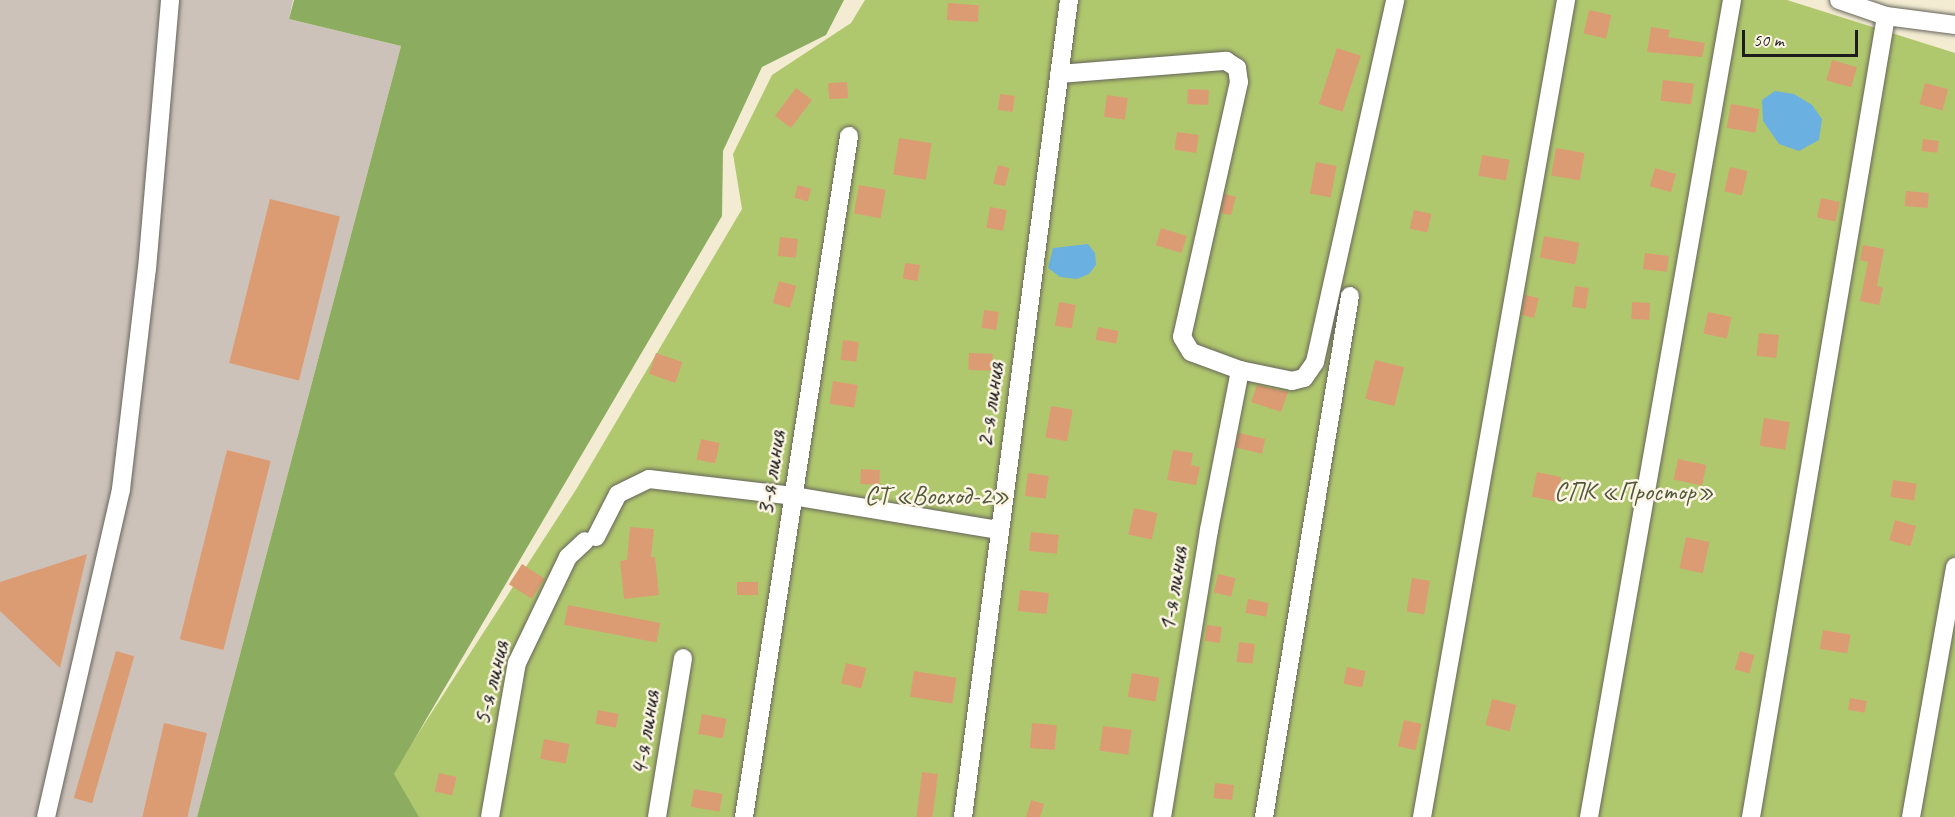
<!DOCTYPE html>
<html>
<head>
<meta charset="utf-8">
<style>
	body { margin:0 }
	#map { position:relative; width:1955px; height:817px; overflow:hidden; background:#f3ecd2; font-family:Caveat,sans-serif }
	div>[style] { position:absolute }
	.industrial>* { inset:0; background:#ccc2b9 }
	.green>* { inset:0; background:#b0c86d }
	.forest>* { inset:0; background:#8cac60 }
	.water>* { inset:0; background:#6ab0e0 }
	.building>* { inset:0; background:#dc9c73; transform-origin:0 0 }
	.roads { filter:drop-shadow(0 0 2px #67655c) drop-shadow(0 0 2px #67655c) }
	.street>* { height:18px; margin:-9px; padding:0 9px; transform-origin:9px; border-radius:9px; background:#fff }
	span { translate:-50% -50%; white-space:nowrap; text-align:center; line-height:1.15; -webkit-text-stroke:5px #fcf5e5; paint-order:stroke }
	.street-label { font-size:26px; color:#1c1c1c }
	.park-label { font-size:26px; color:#505838 }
	.scale { position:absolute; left:1742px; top:30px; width:116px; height:27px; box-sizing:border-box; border:3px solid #1c1c1c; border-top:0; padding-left:8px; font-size:18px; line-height:21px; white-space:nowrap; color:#1c1c1c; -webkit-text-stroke:4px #fcf5e5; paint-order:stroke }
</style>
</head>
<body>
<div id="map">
	<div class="industrial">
		<i style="clip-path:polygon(0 0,293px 0,289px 19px,401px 46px,197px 817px,0 817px)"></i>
	</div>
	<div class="green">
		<i style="clip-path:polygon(865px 0,1787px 0,1955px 53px,1955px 817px,1165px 817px,1183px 708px,1171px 706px,1153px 817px,364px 817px,577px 488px,742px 209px,733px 154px,772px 75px,851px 23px)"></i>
	</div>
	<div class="forest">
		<i style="clip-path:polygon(294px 0,844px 0,826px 35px,762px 67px,723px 151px,722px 216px,394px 774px,419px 817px,197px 817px,401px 46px,289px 19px)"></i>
	</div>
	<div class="water">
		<i style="clip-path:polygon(1775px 91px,1794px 94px,1812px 105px,1822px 119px,1819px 140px,1799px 151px,1779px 144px,1763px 121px,1762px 100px)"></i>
		<i style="clip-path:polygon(1088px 244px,1095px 253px,1096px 265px,1089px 274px,1077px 279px,1060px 277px,1048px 268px,1053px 248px)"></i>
	</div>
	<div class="building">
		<i style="left:948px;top:3px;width:31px;height:17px;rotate:4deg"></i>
		<i style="left:1589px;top:10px;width:23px;height:24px;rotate:13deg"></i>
		<i style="clip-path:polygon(1651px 27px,1670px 30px,1668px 37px,1705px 43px,1702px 57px,1647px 52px)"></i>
		<i style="left:1337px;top:48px;width:25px;height:59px;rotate:18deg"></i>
		<i style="left:1832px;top:60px;width:26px;height:21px;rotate:16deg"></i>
		<i style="left:1663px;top:80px;width:31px;height:21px;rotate:7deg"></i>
		<i style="left:847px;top:82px;width:16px;height:19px;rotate:86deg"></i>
		<i style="left:1925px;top:83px;width:24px;height:22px;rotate:15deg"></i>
		<i style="left:796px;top:88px;width:20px;height:35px;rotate:37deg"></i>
		<i style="left:1188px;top:89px;width:21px;height:15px;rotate:3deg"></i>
		<i style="left:1000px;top:94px;width:15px;height:16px;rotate:8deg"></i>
		<i style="left:1107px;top:95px;width:21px;height:22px;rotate:8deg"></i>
		<i style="left:1731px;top:104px;width:29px;height:24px;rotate:10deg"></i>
		<i style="left:1177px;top:132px;width:22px;height:18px;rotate:8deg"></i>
		<i style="left:899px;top:138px;width:33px;height:37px;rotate:9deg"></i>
		<i style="left:1923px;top:139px;width:16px;height:12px;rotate:7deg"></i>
		<i style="left:1556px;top:148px;width:29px;height:28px;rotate:10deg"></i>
		<i style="left:1482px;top:155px;width:28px;height:21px;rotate:10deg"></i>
		<i style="left:1316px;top:162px;width:21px;height:32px;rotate:11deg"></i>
		<i style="left:998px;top:165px;width:12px;height:19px;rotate:14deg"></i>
		<i style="left:1730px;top:167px;width:18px;height:25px;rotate:13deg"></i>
		<i style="left:1655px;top:168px;width:22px;height:19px;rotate:16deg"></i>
		<i style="left:798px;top:185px;width:14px;height:13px;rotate:17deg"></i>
		<i style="left:859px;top:185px;width:27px;height:29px;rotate:10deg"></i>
		<i style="left:1906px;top:191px;width:23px;height:15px;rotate:5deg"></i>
		<i style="clip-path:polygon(1225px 194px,1236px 197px,1231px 215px,1221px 213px)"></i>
		<i style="left:1821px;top:198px;width:19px;height:20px;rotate:12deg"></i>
		<i style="left:270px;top:199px;width:72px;height:169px;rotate:14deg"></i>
		<i style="left:990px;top:207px;width:17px;height:21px;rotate:10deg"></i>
		<i style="left:1414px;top:210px;width:18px;height:19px;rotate:13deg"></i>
		<i style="left:1161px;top:228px;width:27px;height:18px;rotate:17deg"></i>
		<i style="left:1544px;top:236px;width:36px;height:22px;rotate:11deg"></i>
		<i style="left:780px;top:237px;width:18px;height:19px;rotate:6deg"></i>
		<i style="clip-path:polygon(1863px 245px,1884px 249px,1877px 286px,1883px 288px,1879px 305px,1860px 301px,1868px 262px,1860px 260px)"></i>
		<i style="left:1645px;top:253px;width:24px;height:16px;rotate:7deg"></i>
		<i style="left:905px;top:263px;width:15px;height:16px;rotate:8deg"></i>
		<i style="left:779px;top:281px;width:18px;height:23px;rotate:16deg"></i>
		<i style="left:1575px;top:286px;width:14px;height:21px;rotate:8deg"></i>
		<i style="clip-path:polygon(1525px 295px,1539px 298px,1534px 318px,1522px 315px)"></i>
		<i style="left:1059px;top:302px;width:17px;height:24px;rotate:10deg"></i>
		<i style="left:1632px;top:302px;width:18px;height:17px;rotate:3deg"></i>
		<i style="left:984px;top:310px;width:15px;height:18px;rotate:8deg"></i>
		<i style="left:1708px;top:312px;width:24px;height:22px;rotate:12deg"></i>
		<i style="left:1098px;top:327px;width:21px;height:13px;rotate:11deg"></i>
		<i style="left:1759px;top:333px;width:20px;height:23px;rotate:6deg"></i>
		<i style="left:843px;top:340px;width:16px;height:20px;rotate:7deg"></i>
		<i style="left:656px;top:353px;width:28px;height:22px;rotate:19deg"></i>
		<i style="left:969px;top:353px;width:24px;height:17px;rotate:2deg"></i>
		<i style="left:1375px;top:360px;width:30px;height:40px;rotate:14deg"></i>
		<i style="left:833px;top:381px;width:25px;height:23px;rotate:9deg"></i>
		<i style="clip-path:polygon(1257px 385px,1288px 392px,1281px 412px,1251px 402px)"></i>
		<i style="left:1051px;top:406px;width:22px;height:32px;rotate:10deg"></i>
		<i style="left:1764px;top:418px;width:26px;height:28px;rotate:9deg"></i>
		<i style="left:1239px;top:433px;width:27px;height:15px;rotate:13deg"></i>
		<i style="left:701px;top:439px;width:19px;height:21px;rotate:12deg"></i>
		<i style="left:227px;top:450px;width:45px;height:195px;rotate:14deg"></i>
		<i style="clip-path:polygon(1173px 450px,1193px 453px,1191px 465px,1200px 467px,1196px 485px,1167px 480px)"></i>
		<i style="left:1678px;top:459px;width:29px;height:21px;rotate:12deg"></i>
		<i style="left:861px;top:469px;width:19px;height:15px;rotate:3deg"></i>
		<i style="left:1537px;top:472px;width:25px;height:25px;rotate:12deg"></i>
		<i style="left:1028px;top:473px;width:21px;height:23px;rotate:8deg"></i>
		<i style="left:1893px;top:480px;width:24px;height:17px;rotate:9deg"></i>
		<i style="left:1134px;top:508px;width:24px;height:27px;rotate:12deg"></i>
		<i style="left:1895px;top:520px;width:22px;height:21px;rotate:16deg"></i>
		<i style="clip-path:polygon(630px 527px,654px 529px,651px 557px,655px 557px,659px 595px,624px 599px,620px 561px,627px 560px)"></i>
		<i style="left:1031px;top:532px;width:28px;height:19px;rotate:6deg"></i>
		<i style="left:1686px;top:537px;width:24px;height:32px;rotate:12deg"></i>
		<i style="clip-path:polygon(87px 554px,60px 668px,0 611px,0 582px)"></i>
		<i style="left:522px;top:564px;width:27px;height:24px;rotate:33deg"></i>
		<i style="left:1218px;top:574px;width:18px;height:19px;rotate:13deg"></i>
		<i style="left:1412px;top:578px;width:18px;height:34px;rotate:9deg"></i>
		<i style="left:758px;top:582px;width:13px;height:21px;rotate:90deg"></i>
		<i style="left:1020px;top:590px;width:29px;height:21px;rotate:6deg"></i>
		<i style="left:1248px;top:599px;width:21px;height:14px;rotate:11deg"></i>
		<i style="left:568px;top:605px;width:94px;height:20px;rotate:11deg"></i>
		<i style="left:1207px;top:625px;width:15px;height:16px;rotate:8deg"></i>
		<i style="left:1823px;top:630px;width:28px;height:19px;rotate:10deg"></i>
		<i style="left:1239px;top:642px;width:16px;height:20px;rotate:7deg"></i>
		<i style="left:116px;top:651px;width:19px;height:153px;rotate:16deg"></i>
		<i style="left:1740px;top:651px;width:15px;height:19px;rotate:16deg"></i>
		<i style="left:846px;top:663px;width:21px;height:21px;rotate:14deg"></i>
		<i style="left:1347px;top:667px;width:19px;height:17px;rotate:12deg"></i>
		<i style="left:914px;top:671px;width:43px;height:26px;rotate:9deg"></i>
		<i style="left:1132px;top:673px;width:28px;height:24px;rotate:10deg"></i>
		<i style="left:1850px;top:698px;width:17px;height:12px;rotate:10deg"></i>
		<i style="left:1492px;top:699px;width:25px;height:27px;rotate:14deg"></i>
		<i style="left:598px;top:710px;width:21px;height:14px;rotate:11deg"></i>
		<i style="left:702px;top:714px;width:25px;height:20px;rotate:11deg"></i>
		<i style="left:1404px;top:720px;width:18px;height:27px;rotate:13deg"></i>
		<i style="left:164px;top:723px;width:44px;height:97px;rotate:13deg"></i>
		<i style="left:1032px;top:723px;width:25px;height:25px;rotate:5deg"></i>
		<i style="left:1103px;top:726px;width:29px;height:25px;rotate:8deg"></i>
		<i style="left:544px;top:739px;width:26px;height:20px;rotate:11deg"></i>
		<i style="left:922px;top:772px;width:16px;height:45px;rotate:7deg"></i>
		<i style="left:439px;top:773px;width:18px;height:19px;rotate:13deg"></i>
		<i style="left:1215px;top:783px;width:19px;height:15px;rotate:6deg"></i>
		<i style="left:694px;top:789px;width:29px;height:18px;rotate:10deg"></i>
		<i style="clip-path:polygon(1031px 800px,1044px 804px,1040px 817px,1026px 817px)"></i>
	</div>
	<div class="roads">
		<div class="street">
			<i style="left:1839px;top:0;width:50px;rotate:18.8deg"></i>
			<i style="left:1886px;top:16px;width:70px;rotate:7.4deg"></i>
			<i style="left:1059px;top:74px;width:168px;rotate:-4.5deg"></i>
			<i style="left:1226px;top:61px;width:13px;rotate:32deg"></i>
			<i style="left:1237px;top:68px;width:14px;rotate:82deg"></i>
			<i style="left:1239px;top:82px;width:261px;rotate:102.6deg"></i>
			<i style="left:1182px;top:337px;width:17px;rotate:59deg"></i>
			<i style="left:1191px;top:352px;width:52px;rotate:20.2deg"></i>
			<i style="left:1240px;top:370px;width:53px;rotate:11.9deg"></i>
			<i style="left:1292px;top:381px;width:12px;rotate:-14deg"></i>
			<i style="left:1304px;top:378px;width:19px;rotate:-55deg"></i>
			<i style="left:1315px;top:362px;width:371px;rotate:-77.5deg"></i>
			<i style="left:596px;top:537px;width:48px;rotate:-62.9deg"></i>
			<i style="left:618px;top:494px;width:34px;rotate:-26deg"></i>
			<i style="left:649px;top:479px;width:145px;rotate:6.7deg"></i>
			<i style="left:793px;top:496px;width:209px;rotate:9.4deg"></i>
			<i style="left:46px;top:817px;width:336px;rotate:-77.1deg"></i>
			<i style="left:121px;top:489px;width:222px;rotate:-83.3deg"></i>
			<i style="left:147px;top:269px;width:270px;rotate:-85.1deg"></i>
			<i style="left:490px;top:817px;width:156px;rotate:-80.1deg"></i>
			<i style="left:517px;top:663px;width:118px;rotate:-64.3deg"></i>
			<i style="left:568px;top:557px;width:23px;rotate:-43deg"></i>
			<i style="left:657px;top:817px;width:161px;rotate:-80.7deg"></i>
			<i style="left:744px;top:817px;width:689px;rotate:-81.23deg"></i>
			<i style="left:963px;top:817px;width:824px;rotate:-82.61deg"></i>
			<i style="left:1162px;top:817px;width:291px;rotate:-80.7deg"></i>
			<i style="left:1209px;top:530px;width:163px;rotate:-79deg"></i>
			<i style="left:1264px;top:817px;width:528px;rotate:-80.63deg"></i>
			<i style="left:1422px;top:817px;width:830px;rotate:-80deg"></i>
			<i style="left:1589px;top:817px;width:829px;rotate:-80.07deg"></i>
			<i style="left:1751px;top:817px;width:812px;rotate:-80.43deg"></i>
			<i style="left:1911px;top:817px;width:254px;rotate:-80deg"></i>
		</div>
	</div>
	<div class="street-label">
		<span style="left:990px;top:405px;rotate:-82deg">2-я линия</span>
		<span style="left:771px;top:473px;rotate:-81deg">3-я линия</span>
		<span style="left:1173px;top:589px;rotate:-81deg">1-я линия</span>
		<span style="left:491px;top:683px;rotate:-76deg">5-я линия</span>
		<span style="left:645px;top:733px;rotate:-81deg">4-я линия</span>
	</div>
	<div class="park-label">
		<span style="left:1634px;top:492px">СПК «Простор»</span>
		<span style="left:937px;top:496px">СТ «Восход-2»</span>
	</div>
	<div class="scale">50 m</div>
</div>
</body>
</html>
